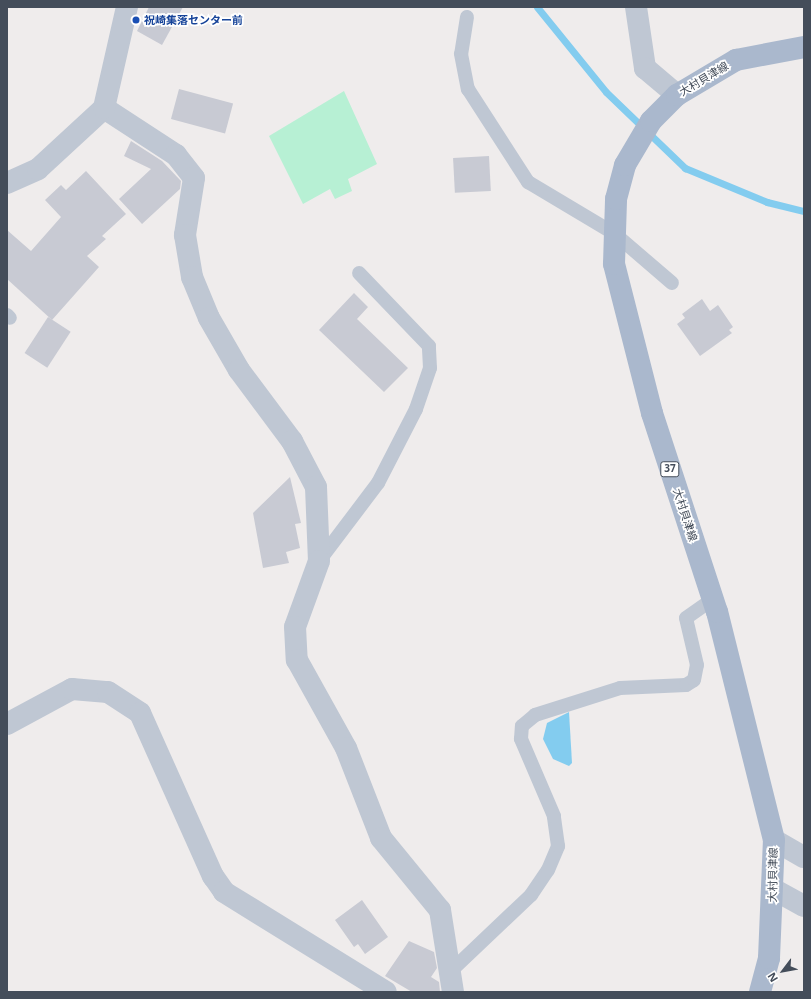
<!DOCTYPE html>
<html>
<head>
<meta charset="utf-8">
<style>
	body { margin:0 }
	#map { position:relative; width:811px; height:999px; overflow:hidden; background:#efecec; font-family:"Open Sans","Noto Sans JP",sans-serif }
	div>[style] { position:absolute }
	.green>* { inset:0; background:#b7f0d4 }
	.water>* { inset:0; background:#83ccef }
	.stream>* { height:7px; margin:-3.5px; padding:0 3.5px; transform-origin:3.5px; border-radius:3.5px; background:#83ccef }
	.building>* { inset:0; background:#c8cad3; transform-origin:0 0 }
	.lane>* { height:14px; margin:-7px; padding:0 7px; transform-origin:7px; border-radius:7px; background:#bfc7d3 }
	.street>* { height:22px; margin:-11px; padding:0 11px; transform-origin:11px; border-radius:11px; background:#bfc7d3 }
	.primary>* { height:22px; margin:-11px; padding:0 11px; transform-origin:11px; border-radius:11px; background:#aab8cd }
	.dots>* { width:11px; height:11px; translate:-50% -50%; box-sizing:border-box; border:2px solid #fff; border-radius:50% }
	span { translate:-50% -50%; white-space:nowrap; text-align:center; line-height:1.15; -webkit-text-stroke:3.5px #fff; paint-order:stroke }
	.shield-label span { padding:1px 3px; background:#fff; border:1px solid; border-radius:3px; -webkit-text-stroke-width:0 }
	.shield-label { font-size:10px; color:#444d5a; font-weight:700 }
	.transit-label { font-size:11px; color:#164399; font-weight:700 }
	.left { translate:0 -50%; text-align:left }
	.street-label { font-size:11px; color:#444d5a }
	.frame { position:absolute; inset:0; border:8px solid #444d5a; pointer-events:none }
	.north { position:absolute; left:763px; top:951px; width:40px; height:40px; -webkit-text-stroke:3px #fff; paint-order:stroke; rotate:238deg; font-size:11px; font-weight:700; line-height:16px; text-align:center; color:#444d5a }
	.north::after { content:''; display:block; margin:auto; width:14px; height:18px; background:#444d5a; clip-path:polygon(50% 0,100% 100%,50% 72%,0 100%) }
</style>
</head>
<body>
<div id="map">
	<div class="green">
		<i style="clip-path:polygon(344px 91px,377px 164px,348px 179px,352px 191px,335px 199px,330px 189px,303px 204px,269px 136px)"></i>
	</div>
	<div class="water">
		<i style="clip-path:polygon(569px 712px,572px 763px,569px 766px,553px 759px,543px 739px,547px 723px)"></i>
	</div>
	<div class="stream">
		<i style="left:537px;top:7px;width:109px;rotate:50.9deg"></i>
		<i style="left:606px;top:92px;width:110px;rotate:43.9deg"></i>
		<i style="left:685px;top:168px;width:89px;rotate:22.5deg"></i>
		<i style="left:767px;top:202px;width:38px;rotate:14deg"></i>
	</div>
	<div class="building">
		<i style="clip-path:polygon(149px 7px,183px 7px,162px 45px,137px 31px)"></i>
		<i style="left:179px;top:89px;width:56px;height:31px;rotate:15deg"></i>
		<i style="clip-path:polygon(131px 141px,162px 161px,181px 181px,180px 189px,142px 224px,119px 199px,151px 169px,124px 156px)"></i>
		<i style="left:489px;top:156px;width:35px;height:36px;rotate:87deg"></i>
		<i style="clip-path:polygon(86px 171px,126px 214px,102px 236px,106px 239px,87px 256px,99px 267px,52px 320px,7px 279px,7px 230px,31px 251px,61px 217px,45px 200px,61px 185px,66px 190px)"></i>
		<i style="clip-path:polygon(354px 293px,368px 307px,357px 319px,408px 368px,384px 392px,319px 330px)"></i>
		<i style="clip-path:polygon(702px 299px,710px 311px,718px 305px,733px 327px,729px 330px,732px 333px,700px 356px,677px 324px,685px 318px,682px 314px)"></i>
		<i style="left:48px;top:317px;width:27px;height:43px;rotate:33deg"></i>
		<i style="clip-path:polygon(290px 477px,301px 523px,295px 524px,300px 548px,286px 552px,289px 563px,263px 568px,253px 513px)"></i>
		<i style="clip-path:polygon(362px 900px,388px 937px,365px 954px,358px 944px,354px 947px,335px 920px)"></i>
		<i style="clip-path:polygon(409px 941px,434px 952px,437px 968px,431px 977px,439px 982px,440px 992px,412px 992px,385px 976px)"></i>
	</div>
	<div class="lane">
		<i style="left:467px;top:17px;width:37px;rotate:99deg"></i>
		<i style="left:461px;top:54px;width:36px;rotate:79deg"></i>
		<i style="left:468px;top:89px;width:111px;rotate:57.2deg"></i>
		<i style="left:528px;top:182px;width:101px;rotate:30.9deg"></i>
		<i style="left:615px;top:234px;width:75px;rotate:40.7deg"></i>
		<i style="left:7px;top:315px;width:4px;rotate:45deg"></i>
		<i style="left:319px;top:561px;width:98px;rotate:-52.9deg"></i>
		<i style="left:378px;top:483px;width:83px;rotate:-62.8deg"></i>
		<i style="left:416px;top:409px;width:43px;rotate:-71.1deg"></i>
		<i style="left:430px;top:368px;width:22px;rotate:-93deg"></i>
		<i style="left:429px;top:346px;width:101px;rotate:-133.8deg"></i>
		<i style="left:452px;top:970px;width:109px;rotate:-43.5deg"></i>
		<i style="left:531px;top:895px;width:30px;rotate:-56deg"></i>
		<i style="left:548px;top:870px;width:26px;rotate:-67deg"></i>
		<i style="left:558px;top:846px;width:30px;rotate:-98deg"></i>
		<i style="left:554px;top:816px;width:84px;rotate:-113.2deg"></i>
		<i style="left:521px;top:739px;width:13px;rotate:-86deg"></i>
		<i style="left:522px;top:726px;width:17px;rotate:-40deg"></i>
		<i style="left:535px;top:715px;width:89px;rotate:-17.6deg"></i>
		<i style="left:620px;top:688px;width:66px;rotate:-2.6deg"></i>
		<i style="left:686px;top:685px;width:9px;rotate:-32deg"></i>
		<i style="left:694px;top:680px;width:15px;rotate:-79deg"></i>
		<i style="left:697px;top:665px;width:48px;rotate:-103.2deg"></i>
		<i style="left:686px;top:618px;width:33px;rotate:-35deg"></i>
	</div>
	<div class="street">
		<i style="left:636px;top:7px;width:62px;rotate:81.6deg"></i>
		<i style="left:645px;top:68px;width:42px;rotate:40.2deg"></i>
		<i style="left:104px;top:108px;width:86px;rotate:33.1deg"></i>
		<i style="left:176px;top:155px;width:29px;rotate:52deg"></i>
		<i style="left:194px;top:178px;width:58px;rotate:99deg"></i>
		<i style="left:185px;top:235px;width:43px;rotate:80.5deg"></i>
		<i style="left:192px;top:277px;width:44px;rotate:67.5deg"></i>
		<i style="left:209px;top:318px;width:60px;rotate:60deg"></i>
		<i style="left:239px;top:370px;width:89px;rotate:53.3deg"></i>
		<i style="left:292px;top:441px;width:52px;rotate:62.4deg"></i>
		<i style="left:316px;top:487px;width:74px;rotate:87.7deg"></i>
		<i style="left:319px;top:561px;width:70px;rotate:110deg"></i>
		<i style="left:295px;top:627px;width:33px;rotate:87deg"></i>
		<i style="left:297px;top:660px;width:101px;rotate:60.9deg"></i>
		<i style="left:346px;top:748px;width:97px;rotate:68.7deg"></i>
		<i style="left:381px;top:838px;width:93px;rotate:50.7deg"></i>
		<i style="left:440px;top:910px;width:83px;rotate:81deg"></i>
		<i style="left:7px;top:183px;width:34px;rotate:-24deg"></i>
		<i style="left:38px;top:169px;width:90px;rotate:-42.7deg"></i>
		<i style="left:104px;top:108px;width:104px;rotate:-77.2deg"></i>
		<i style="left:7px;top:724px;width:74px;rotate:-28.3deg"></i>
		<i style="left:72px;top:689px;width:36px;rotate:5deg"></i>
		<i style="left:108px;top:692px;width:38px;rotate:33deg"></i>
		<i style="left:140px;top:713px;width:179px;rotate:65.9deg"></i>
		<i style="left:213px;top:876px;width:19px;rotate:55deg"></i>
		<i style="left:224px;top:892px;width:190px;rotate:31.7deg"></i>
		<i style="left:774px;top:840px;width:34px;rotate:30deg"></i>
		<i style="left:773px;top:889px;width:35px;rotate:29deg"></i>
	</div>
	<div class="primary">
		<i style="left:760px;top:992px;width:35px;rotate:-75deg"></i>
		<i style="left:769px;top:958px;width:118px;rotate:-87.6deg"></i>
		<i style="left:774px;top:840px;width:235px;rotate:-104deg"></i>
		<i style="left:717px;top:612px;width:209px;rotate:-108.1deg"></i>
		<i style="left:652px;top:413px;width:154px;rotate:-104.3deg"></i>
		<i style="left:614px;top:264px;width:65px;rotate:-88.2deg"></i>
		<i style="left:616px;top:199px;width:35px;rotate:-75deg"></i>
		<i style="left:625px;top:165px;width:51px;rotate:-59.4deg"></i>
		<i style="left:651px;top:121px;width:37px;rotate:-45deg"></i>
		<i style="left:677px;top:95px;width:69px;rotate:-30.7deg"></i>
		<i style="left:736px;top:60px;width:69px;rotate:-10.8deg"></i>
	</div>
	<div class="dots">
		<i style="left:136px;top:20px;background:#1a4fb4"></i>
	</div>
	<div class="shield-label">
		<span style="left:670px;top:469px">37</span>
	</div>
	<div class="transit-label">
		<span class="left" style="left:144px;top:20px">祝崎集落センター前</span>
	</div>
	<div class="street-label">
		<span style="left:704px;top:79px;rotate:-31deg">大村貝津線</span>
		<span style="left:685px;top:515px;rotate:72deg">大村貝津線</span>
		<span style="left:773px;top:875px;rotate:-89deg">大村貝津線</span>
	</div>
	<div class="frame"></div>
	<div class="north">N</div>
</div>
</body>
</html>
